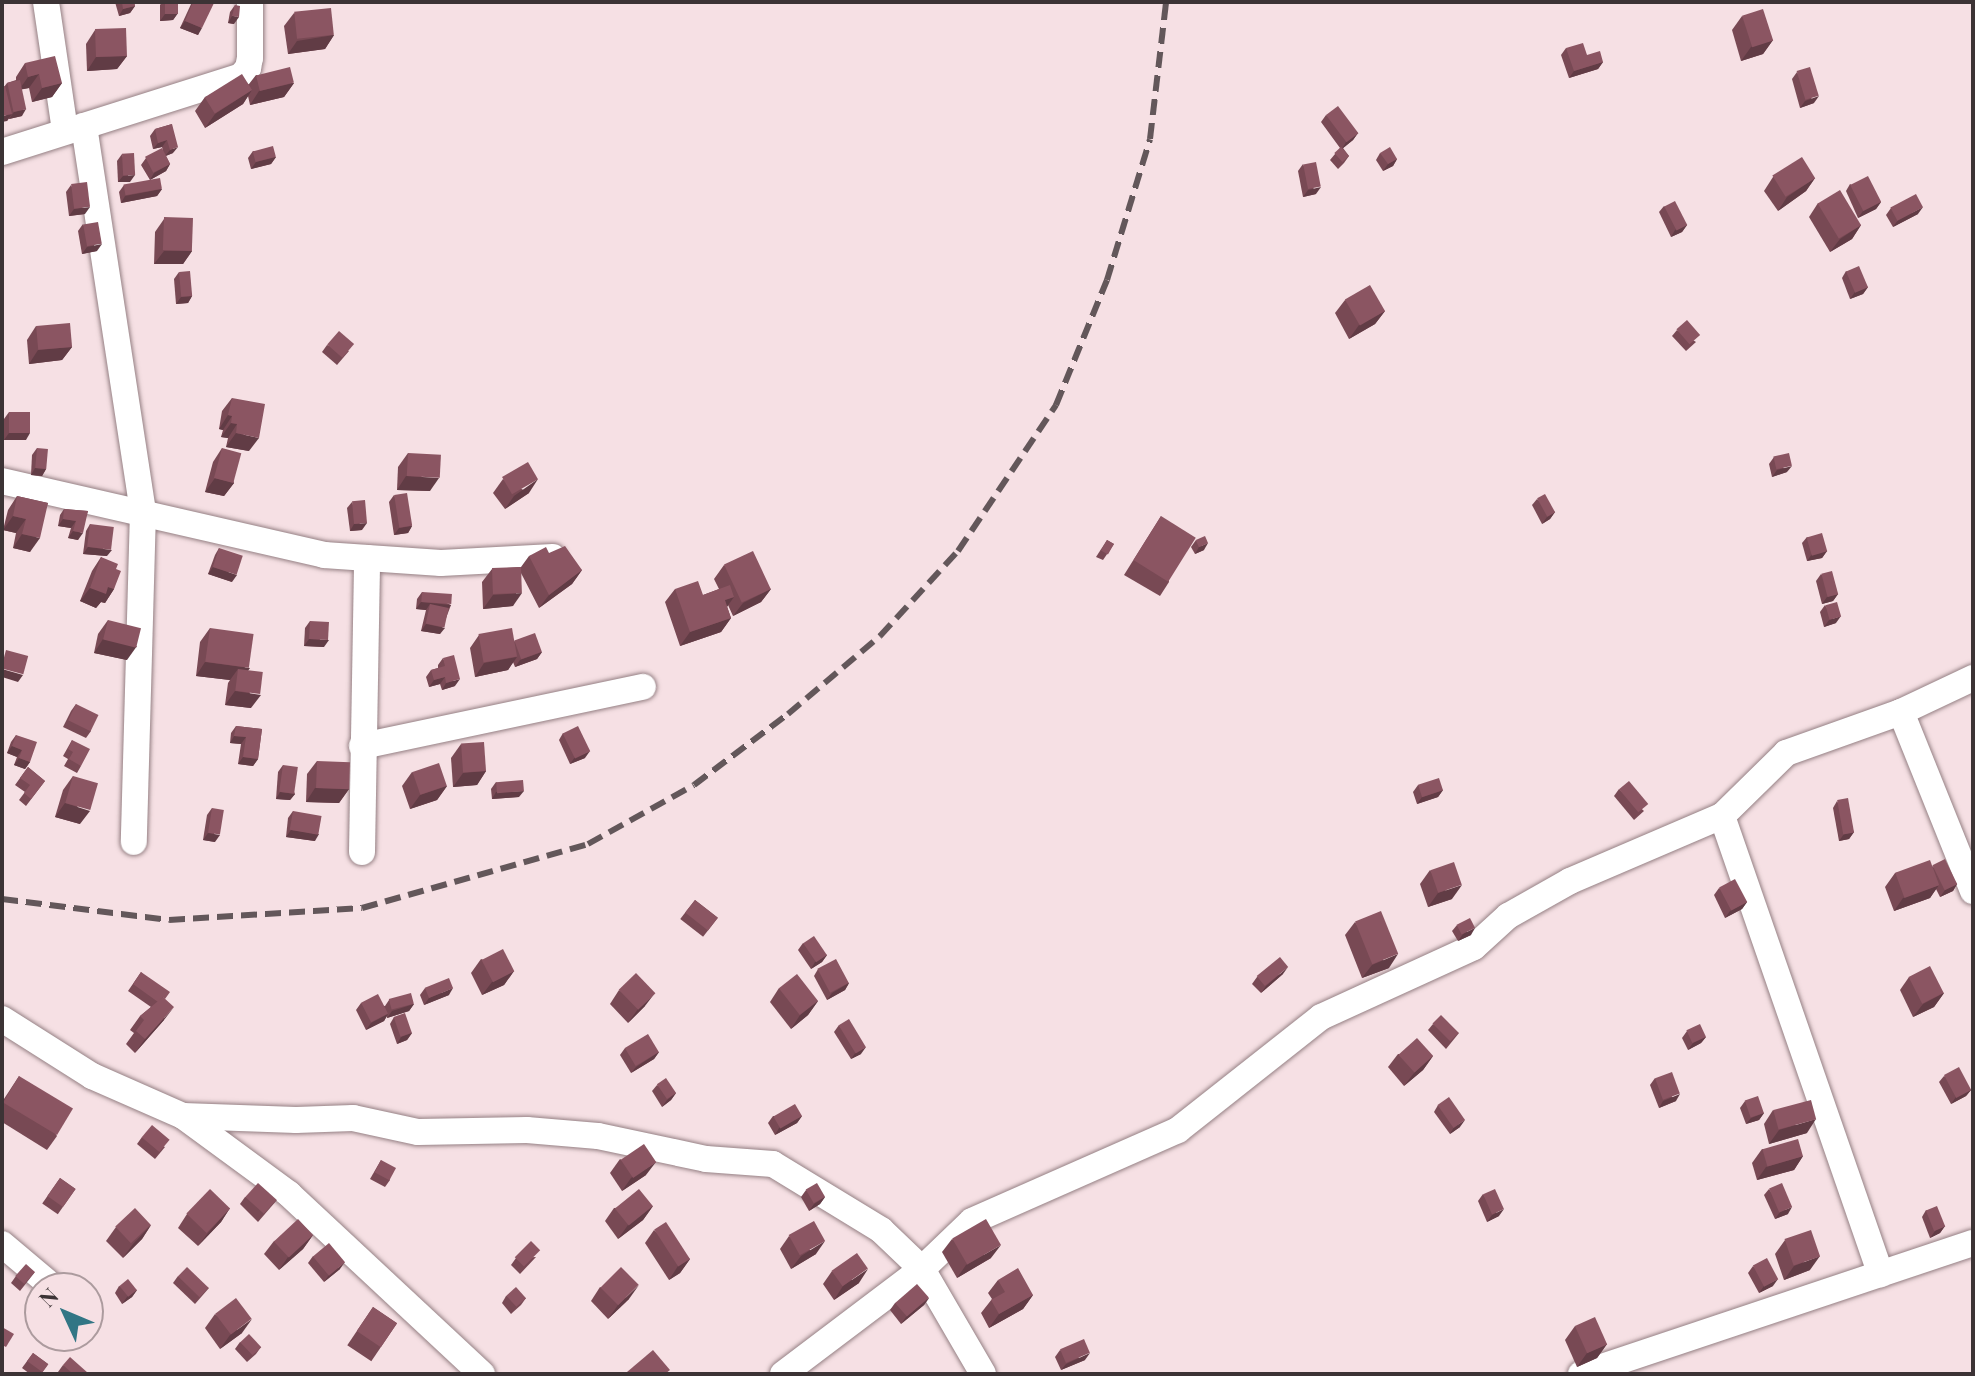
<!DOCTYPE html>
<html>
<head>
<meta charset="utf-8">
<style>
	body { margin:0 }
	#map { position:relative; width:1975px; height:1376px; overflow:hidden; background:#f6e0e4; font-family:"Playfair Display",serif }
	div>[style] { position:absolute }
	.roads { filter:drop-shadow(0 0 2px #958084) drop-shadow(0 0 2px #958084) }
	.street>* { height:26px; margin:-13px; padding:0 13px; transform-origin:13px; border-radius:13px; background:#fff }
	.rail>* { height:6px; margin-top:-3px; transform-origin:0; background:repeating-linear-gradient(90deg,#63575a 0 16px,transparent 0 24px) }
	.wall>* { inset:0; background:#784954; transform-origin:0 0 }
	.shaded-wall>* { inset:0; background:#613c45 }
	.building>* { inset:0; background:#8b5562; transform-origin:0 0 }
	span { translate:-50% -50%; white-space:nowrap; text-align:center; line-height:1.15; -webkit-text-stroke:8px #f6e0e4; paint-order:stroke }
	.frame { position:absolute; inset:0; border:4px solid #3c3335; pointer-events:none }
	.north { position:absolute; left:24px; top:1272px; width:80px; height:80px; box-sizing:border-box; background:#f6e0e4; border:2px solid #ac9b9e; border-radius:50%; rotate:314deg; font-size:22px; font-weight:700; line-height:32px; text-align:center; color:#3c3335 }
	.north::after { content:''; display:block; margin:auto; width:28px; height:36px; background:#327685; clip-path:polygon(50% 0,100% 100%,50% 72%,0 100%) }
</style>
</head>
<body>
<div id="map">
	<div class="roads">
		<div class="street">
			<i style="left:46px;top:2px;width:130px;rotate:81.6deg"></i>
			<i style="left:84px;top:126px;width:389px;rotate:81.3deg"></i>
			<i style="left:143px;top:511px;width:331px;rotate:91.6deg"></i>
			<i style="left:2px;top:152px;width:251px;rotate:-17.6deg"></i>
			<i style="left:241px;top:76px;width:11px;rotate:-49deg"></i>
			<i style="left:248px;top:68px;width:10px;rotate:-79deg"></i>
			<i style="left:250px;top:58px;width:56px;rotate:-90deg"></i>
			<i style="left:2px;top:481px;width:330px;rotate:12.9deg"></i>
			<i style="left:324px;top:555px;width:117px;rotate:3.9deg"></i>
			<i style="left:441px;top:563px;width:112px;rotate:-3.1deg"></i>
			<i style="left:1901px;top:712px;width:193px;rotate:68.1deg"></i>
			<i style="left:362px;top:746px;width:287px;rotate:-11.9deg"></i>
			<i style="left:1722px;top:816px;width:485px;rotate:70.9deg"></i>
			<i style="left:362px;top:852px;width:294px;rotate:-89deg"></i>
			<i style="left:2px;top:1019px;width:107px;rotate:32.3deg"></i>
			<i style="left:92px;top:1076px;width:99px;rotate:23.7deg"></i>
			<i style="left:183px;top:1116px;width:132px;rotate:36.3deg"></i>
			<i style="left:289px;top:1194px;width:264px;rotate:43deg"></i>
			<i style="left:183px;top:1116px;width:113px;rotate:2deg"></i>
			<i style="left:296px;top:1120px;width:57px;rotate:-2deg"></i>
			<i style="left:353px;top:1118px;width:66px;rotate:12.2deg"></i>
			<i style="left:418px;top:1132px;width:109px;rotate:-1.1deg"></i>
			<i style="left:527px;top:1130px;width:71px;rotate:4.8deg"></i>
			<i style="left:598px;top:1136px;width:110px;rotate:12deg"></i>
			<i style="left:706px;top:1159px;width:67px;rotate:4.3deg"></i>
			<i style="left:773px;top:1164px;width:127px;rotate:31.4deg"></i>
			<i style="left:881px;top:1230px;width:57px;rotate:43.6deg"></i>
			<i style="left:922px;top:1269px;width:121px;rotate:59.8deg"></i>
			<i style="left:2px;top:1244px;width:68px;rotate:40.2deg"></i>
			<i style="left:783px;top:1374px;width:174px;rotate:-37.1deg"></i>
			<i style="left:922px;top:1269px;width:69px;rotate:-43.8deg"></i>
			<i style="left:972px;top:1221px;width:225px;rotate:-23.8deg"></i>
			<i style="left:1178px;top:1130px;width:182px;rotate:-38.3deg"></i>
			<i style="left:1321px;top:1017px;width:168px;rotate:-24.6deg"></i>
			<i style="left:1474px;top:947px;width:46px;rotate:-42.4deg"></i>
			<i style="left:1508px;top:916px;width:71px;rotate:-29.4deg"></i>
			<i style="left:1570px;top:881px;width:165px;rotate:-23.2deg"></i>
			<i style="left:1722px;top:816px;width:90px;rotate:-44.5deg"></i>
			<i style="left:1786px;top:753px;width:122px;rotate:-19.6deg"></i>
			<i style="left:1901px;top:712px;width:80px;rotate:-25.3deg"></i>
			<i style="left:1581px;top:1374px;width:413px;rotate:-18.5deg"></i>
		</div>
	</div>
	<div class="rail">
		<i style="left:2px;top:899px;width:168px;rotate:7.2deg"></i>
		<i style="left:169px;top:920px;width:193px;rotate:-3.6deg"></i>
		<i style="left:362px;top:908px;width:235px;rotate:-15.8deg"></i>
		<i style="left:588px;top:844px;width:121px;rotate:-29.1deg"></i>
		<i style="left:694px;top:785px;width:118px;rotate:-37.1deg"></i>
		<i style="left:788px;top:714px;width:121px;rotate:-40.3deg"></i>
		<i style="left:880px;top:636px;width:115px;rotate:-47.5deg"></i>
		<i style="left:958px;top:551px;width:176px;rotate:-56.1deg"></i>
		<i style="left:1056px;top:405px;width:135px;rotate:-67.8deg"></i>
		<i style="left:1107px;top:280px;width:147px;rotate:-73deg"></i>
		<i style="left:1150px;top:139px;width:138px;rotate:-83.3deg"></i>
	</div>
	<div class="wall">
		<i style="clip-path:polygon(115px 2px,134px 2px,135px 6px,130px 13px,119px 16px)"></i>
		<i style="clip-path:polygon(162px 2px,178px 2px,178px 13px,173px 20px,160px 21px,160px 5px)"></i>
		<i style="clip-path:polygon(192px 2px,212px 2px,198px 35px,180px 28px)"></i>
		<i style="clip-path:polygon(235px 5px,234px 24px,228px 23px,230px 12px)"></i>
		<i style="clip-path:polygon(294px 13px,334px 35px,325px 49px,288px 54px,284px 26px)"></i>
		<i style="clip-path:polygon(1742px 16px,1773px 40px,1763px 54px,1741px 61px,1732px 30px)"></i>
		<i style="clip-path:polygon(95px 30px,127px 56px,117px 69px,87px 71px,86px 44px)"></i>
		<i style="clip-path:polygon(1566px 48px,1587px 55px,1603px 62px,1598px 69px,1569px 78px,1561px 55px)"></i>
		<i style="clip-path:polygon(25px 63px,62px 83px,52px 97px,32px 102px,29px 88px,22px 89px,22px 116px,9px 119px,9px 118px,7px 121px,4px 87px,7px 83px,16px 80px,16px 77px)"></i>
		<i style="clip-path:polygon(1797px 72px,1814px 103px,1800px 108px,1792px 79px)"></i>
		<i style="clip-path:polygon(256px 75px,294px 83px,284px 97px,250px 105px,248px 96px,243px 104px,205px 128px,195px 111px,205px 97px,249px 84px)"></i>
		<i style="clip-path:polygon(1326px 115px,1358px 133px,1353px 140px,1343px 148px,1349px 156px,1344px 163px,1338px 169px,1330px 160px,1340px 148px,1321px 122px)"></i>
		<i style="clip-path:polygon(172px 124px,173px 153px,166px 156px,170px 164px,166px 171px,150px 180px,141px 165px,146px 158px,163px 151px,162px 147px,153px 149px,150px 136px,155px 129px)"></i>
		<i style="clip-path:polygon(253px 151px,276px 157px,271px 164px,251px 169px,248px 158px)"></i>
		<i style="clip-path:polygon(1380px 153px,1397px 159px,1393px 166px,1383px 171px,1376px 160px)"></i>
		<i style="clip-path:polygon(122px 154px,130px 182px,118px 182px,117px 161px)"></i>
		<i style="clip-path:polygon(1303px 164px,1316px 194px,1303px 197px,1298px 171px)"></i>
		<i style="clip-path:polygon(1773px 177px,1815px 178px,1806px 191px,1778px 211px,1764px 191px)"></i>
		<i style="clip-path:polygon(1850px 184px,1881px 202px,1876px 209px,1858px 218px,1846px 191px)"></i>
		<i style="clip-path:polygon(71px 185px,85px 214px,69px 216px,66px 192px)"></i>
		<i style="clip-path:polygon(124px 185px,162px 189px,157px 196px,121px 203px,119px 192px)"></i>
		<i style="clip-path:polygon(1818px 203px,1861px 225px,1852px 239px,1830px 252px,1809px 217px)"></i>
		<i style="clip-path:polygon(1664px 206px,1687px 225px,1682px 232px,1671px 237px,1659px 212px)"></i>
		<i style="clip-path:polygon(1891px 208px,1918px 214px,1893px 227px,1886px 215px)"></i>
		<i style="clip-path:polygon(164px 219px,192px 251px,183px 264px,154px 264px,155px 232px)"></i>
		<i style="clip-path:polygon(83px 224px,97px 251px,82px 254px,78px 231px)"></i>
		<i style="clip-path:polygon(1846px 271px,1868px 287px,1863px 294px,1850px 299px,1842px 278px)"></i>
		<i style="clip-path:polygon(179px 272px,192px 296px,188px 303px,176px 304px,174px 279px)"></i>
		<i style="clip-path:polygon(1345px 300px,1385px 311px,1375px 324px,1349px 339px,1335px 313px)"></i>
		<i style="clip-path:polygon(36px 326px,72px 347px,62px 360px,29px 364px,27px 340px)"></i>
		<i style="clip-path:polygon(1677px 330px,1696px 342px,1686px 351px,1672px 336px)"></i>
		<i style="clip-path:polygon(327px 345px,349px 351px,337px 365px,322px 352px)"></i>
		<i style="clip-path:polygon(232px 398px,249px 451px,226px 447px,228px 438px,221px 437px,223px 430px,219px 429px,222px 411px)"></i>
		<i style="clip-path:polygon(9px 412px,26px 440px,4px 440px,4px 419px)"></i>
		<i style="clip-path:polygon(37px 448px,46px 469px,42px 476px,31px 475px,32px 455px)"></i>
		<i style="clip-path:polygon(222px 448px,234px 483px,224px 496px,205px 492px,213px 462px)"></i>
		<i style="clip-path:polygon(408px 453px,430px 491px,397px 490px,398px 467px)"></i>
		<i style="clip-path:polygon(1774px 457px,1787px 472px,1772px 477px,1769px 464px)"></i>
		<i style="clip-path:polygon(503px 479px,529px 493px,505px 509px,493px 493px)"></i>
		<i style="clip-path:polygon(394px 495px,412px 526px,408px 533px,394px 535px,389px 502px)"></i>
		<i style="clip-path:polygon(17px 496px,48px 503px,30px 552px,13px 548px,16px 533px,3px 530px,8px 510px)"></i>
		<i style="clip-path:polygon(1537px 499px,1555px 512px,1550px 519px,1542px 524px,1532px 505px)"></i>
		<i style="clip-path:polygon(352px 502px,362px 530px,350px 531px,347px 508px)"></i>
		<i style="clip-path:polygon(64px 509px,88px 511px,78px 540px,68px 538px,71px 528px,58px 526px,60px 515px)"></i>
		<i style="clip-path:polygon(1161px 516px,1169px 582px,1160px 596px,1124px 575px)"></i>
		<i style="clip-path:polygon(90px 524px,107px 556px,83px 554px,86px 531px)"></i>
		<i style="clip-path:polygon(1807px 537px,1827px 551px,1822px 558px,1807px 561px,1802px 543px)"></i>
		<i style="clip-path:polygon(1107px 540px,1114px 544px,1103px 560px,1096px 557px)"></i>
		<i style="clip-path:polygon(1196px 540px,1204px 550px,1195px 554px,1191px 547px)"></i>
		<i style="clip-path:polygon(219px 548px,232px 582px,208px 574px,215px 555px)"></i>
		<i style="clip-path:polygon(549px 553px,582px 570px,572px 584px,539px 608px,521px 573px,513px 606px,483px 609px,482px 582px,492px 569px,521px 567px,529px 556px)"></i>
		<i style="clip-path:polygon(101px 557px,116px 569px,114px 589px,105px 603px,101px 602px,96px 608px,80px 601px,92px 571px)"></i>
		<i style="clip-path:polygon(724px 565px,771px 589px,761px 602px,733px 616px,728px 605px,727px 607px,731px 618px,721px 632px,680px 646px,665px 602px,675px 589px,703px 595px,719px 589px,714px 579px)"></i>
		<i style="clip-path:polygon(1821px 574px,1838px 594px,1833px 601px,1822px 604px,1816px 581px)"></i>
		<i style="clip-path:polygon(422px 592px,451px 605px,440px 634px,421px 631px,426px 610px,416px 609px,417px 599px)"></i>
		<i style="clip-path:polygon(1825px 605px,1836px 623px,1824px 627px,1820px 612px)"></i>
		<i style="clip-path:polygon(108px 620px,127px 660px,94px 653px,98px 634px)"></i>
		<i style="clip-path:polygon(310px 621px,324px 647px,304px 646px,305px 628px)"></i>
		<i style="clip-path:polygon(210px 628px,248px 671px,251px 708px,225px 705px,228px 683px,230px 680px,196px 676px,200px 642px)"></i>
		<i style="clip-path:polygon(479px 635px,514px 641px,542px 652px,537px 659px,515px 667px,513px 662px,508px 670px,475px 677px,470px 648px)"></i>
		<i style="clip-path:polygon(443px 658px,455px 686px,442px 690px,440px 684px,429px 687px,426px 677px,431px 670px,438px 668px,438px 665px)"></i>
		<i style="clip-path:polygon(76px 704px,91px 731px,86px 738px,63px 727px,71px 711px)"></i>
		<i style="clip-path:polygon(236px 726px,262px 729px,258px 759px,253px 766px,238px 764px,241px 744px,230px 743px,231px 733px)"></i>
		<i style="clip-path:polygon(563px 733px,585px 758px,570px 764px,559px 740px)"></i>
		<i style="clip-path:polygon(16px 735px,30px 762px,25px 769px,14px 765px,17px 757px,7px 753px,11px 742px)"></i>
		<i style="clip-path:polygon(72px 740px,81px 766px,77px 773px,64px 766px,68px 759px,63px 756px)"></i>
		<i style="clip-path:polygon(461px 744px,486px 771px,477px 785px,453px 787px,451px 758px)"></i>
		<i style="clip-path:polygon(317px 761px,349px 789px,339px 803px,306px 802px,307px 774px)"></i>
		<i style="clip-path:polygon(283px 765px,295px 794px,290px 800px,276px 799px,278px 772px)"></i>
		<i style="clip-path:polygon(28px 767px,45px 781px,26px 806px,19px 800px,25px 792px,15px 785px)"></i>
		<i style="clip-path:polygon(412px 772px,447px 786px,437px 800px,410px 809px,402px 786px)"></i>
		<i style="clip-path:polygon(73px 776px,80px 824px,55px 817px,63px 790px)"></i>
		<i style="clip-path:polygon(496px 782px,519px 797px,492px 799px,491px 789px)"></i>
		<i style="clip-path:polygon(1418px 785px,1443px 790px,1438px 797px,1417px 804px,1413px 792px)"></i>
		<i style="clip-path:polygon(1619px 789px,1644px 811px,1634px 820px,1614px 796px)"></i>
		<i style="clip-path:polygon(1837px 801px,1854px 832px,1849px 839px,1839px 841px,1833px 808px)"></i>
		<i style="clip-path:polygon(212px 808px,215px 842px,203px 840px,207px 815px)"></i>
		<i style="clip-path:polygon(293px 811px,315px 841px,286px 837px,288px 818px)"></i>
		<i style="clip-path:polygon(1932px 866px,1957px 884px,1953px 891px,1940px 897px,1936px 889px,1930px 898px,1894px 911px,1885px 887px,1895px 873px)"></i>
		<i style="clip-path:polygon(1430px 870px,1452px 899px,1428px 907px,1420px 884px)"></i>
		<i style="clip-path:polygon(1719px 888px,1747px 902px,1742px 909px,1725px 918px,1714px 895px)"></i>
		<i style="left:695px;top:900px;width:29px;height:24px;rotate:38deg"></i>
		<i style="clip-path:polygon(1355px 922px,1389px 968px,1362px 978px,1345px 935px)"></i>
		<i style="clip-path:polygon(1457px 925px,1471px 935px,1458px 941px,1452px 931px)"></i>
		<i style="clip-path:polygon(803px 943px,827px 955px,822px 962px,811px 969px,798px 950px)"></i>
		<i style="clip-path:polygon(481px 959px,514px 971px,504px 985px,482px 995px,471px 973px)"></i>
		<i style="clip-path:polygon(818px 969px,849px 983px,845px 990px,827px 1000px,814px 976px)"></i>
		<i style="clip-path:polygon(141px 972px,165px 999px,164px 1020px,135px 1053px,126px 1044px,134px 1033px,130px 1030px,140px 1016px,151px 1007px,128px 991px)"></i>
		<i style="clip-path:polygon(1283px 974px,1261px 993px,1252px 984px,1257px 977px)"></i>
		<i style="clip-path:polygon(1909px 977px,1944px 993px,1934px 1007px,1913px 1017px,1900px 990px)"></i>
		<i style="clip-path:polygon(425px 988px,449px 995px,424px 1005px,420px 995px)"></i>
		<i style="clip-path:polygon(779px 988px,818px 1001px,808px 1015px,791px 1029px,770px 1002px)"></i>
		<i style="clip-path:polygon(619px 990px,645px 1006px,628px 1023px,610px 1004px)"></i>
		<i style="clip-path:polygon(389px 1000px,414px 1004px,409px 1011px,387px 1018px,387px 1016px,384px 1021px,366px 1030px,356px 1010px,361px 1003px,385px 1006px)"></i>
		<i style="clip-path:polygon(394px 1017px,412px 1033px,407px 1040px,397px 1044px,390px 1024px)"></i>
		<i style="clip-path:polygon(1433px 1024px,1459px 1033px,1446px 1049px,1428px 1030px)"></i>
		<i style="clip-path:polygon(839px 1025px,861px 1054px,851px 1059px,834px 1032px)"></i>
		<i style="clip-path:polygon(1687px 1031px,1706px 1037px,1701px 1043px,1688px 1050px,1682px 1038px)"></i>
		<i style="clip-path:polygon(625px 1048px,659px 1052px,654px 1059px,631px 1073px,620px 1055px)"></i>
		<i style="clip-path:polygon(1398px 1054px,1433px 1056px,1423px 1070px,1404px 1086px,1388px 1067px)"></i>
		<i style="clip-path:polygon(19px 1076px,57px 1136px,47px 1150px,2px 1122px,2px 1102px)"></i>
		<i style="clip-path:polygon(1944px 1076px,1971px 1090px,1966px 1096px,1951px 1104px,1939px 1082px)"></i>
		<i style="clip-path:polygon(1655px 1078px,1676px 1101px,1659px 1108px,1650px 1085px)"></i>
		<i style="clip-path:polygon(657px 1085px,676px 1093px,671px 1100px,662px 1107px,652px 1091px)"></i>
		<i style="clip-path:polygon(1745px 1101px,1764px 1113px,1759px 1120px,1746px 1124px,1740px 1108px)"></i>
		<i style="clip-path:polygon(1438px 1105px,1460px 1127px,1450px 1134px,1434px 1112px)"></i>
		<i style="clip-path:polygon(1773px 1110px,1807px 1133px,1769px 1144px,1764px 1124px)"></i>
		<i style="clip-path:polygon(773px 1116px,802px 1116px,797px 1123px,775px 1135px,768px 1123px)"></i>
		<i style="clip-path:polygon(142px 1137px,165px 1147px,155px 1159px,137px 1144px)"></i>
		<i style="clip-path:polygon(1762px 1149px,1803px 1156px,1794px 1170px,1757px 1180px,1752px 1163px)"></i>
		<i style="clip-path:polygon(620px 1159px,646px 1175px,622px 1191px,610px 1173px)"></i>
		<i style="clip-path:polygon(381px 1160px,390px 1180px,385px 1187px,370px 1179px)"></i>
		<i style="left:60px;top:1178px;width:19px;height:31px;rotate:35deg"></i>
		<i style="clip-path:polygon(1769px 1189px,1788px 1214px,1775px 1219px,1764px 1195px)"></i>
		<i style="clip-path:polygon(806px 1190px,825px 1197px,820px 1204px,809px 1211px,801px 1197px)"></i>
		<i style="clip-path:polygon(1483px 1194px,1499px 1216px,1487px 1222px,1478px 1201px)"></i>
		<i style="clip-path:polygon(245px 1197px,277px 1200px,258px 1222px,240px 1204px)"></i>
		<i style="clip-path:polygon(653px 1206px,643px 1220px,618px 1239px,605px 1221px,614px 1208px)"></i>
		<i style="clip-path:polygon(230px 1208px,221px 1222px,198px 1246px,178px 1228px,187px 1214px)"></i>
		<i style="clip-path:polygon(1926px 1210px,1945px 1226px,1940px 1233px,1930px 1238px,1922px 1217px)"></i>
		<i style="clip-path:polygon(151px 1225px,142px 1239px,123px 1258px,106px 1241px,116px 1227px)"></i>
		<i style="clip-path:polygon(654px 1230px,690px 1259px,680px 1273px,669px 1280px,645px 1243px)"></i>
		<i style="clip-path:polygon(313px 1235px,303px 1249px,279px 1270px,264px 1254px,274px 1241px)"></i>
		<i style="clip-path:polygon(789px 1236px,816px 1254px,791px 1269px,780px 1249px)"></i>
		<i style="clip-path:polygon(952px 1239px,991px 1258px,957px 1278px,942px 1252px)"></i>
		<i style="clip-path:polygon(1785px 1240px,1810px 1270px,1784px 1280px,1775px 1254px)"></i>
		<i style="clip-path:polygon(313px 1256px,340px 1269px,324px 1282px,308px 1263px)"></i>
		<i style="clip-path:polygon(536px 1257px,520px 1274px,511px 1265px,516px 1258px)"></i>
		<i style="clip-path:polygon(1753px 1266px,1773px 1286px,1759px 1293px,1748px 1273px)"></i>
		<i style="clip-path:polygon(832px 1271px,859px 1283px,834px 1300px,823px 1284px)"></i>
		<i style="clip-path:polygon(35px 1272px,20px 1291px,11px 1283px,16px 1276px)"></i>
		<i style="clip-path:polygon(178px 1276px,209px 1288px,195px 1304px,173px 1283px)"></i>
		<i style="clip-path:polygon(998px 1280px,1033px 1295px,1023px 1309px,989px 1328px,981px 1313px,992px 1299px,988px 1293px)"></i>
		<i style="clip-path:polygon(119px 1286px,137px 1290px,132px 1297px,122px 1304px,115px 1293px)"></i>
		<i style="clip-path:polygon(600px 1287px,629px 1299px,608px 1319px,591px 1301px)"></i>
		<i style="clip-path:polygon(506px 1296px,526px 1298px,521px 1305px,511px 1314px,502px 1303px)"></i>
		<i style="clip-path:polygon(929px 1298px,924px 1305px,901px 1324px,890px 1310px,895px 1303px)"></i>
		<i style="left:373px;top:1307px;width:29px;height:46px;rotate:34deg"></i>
		<i style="clip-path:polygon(215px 1314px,242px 1333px,220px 1349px,205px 1328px)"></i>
		<i style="clip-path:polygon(1575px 1326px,1607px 1344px,1597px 1358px,1577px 1367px,1565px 1340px)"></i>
		<i style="clip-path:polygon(240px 1342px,261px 1347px,256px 1354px,247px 1362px,235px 1349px)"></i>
		<i style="clip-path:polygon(1060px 1350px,1085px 1360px,1061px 1370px,1055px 1357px)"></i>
		<i style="clip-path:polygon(33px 1353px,48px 1364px,41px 1374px,30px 1374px,22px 1368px)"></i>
		<i style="clip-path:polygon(63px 1365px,88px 1374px,61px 1374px,58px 1372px)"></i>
	</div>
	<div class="shaded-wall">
		<i style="clip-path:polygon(135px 6px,130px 13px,119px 16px,123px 9px)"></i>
		<i style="clip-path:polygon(178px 13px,173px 20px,160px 21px,165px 14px)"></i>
		<i style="clip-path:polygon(232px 16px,239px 17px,234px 24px,228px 23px)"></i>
		<i style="clip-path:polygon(185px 21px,202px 28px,198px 35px,180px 28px)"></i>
		<i style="clip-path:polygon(334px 35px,325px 49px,288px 54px,297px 41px)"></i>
		<i style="clip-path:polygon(1773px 40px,1763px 54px,1741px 61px,1751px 47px)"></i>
		<i style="clip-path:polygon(127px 56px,117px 69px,87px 71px,96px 57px)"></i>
		<i style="clip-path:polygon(1603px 62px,1598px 69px,1569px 78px,1574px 71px)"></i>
		<i style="clip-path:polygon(39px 74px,29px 88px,19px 90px,28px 77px)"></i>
		<i style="clip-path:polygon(62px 83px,52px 97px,32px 102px,42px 88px)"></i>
		<i style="clip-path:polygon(294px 83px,284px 97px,250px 105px,259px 91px)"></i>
		<i style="clip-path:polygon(252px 90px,243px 104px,205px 128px,215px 114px)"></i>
		<i style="clip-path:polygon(1819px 96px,1814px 103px,1800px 108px,1805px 101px)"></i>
		<i style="clip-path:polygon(26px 109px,22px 116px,9px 119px,14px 112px)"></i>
		<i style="clip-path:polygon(12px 114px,7px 121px,2px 122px,2px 116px)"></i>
		<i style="clip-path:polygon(1358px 133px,1353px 140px,1342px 149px,1346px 142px)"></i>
		<i style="clip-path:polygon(167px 140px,162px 147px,153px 149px,158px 143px)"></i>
		<i style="clip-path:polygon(178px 147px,173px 153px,165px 156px,170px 150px)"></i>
		<i style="clip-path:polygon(276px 157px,271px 164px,251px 169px,256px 162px)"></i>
		<i style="clip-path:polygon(1397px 159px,1393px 166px,1383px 171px,1388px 164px)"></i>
		<i style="clip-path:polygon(170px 164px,166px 171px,150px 180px,154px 173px)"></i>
		<i style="clip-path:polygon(135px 175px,130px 182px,118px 182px,123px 176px)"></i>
		<i style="clip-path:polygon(1815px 178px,1806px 191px,1778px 211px,1787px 197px)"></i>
		<i style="clip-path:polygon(1321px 187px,1316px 194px,1303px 197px,1308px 190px)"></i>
		<i style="clip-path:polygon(162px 189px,157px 196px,121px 203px,125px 196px)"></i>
		<i style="clip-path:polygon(1881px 202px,1876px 209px,1858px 218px,1863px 211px)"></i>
		<i style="clip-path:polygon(90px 207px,85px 214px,69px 216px,74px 209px)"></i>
		<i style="clip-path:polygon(1923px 207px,1918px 214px,1893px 227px,1898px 220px)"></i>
		<i style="clip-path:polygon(1687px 225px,1682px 232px,1671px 237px,1675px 230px)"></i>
		<i style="clip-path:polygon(1861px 225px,1852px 239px,1830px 252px,1840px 239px)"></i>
		<i style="clip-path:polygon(102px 244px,97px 251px,82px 254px,87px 247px)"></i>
		<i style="clip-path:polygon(164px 251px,192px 251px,183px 264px,154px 264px)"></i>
		<i style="clip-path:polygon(1868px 287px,1863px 294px,1850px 299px,1855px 292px)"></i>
		<i style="clip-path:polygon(192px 296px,188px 303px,176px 304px,181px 297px)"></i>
		<i style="clip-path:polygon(1385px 311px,1375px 324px,1349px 339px,1359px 325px)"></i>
		<i style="clip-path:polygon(72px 347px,62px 360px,29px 364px,38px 350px)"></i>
		<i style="clip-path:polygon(228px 415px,232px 416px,223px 430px,219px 429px)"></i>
		<i style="clip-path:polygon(231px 423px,237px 424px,228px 438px,221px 437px)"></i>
		<i style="clip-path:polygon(9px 433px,30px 433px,26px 440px,4px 440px)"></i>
		<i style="clip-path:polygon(236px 433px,259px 438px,249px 451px,226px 447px)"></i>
		<i style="clip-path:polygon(1792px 466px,1787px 472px,1772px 477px,1777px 470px)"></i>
		<i style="clip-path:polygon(35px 468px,46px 469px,42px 476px,31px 475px)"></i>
		<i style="clip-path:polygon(406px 476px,439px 478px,430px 491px,397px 490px)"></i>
		<i style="clip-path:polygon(215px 478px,234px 483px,224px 496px,205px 492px)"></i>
		<i style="clip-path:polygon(538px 479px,529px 493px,505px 509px,514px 496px)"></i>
		<i style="clip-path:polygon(1555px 512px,1550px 519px,1542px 524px,1547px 517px)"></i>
		<i style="clip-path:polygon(13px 516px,26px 519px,16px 533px,3px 530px)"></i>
		<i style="clip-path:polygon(63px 519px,76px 521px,71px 528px,58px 526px)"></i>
		<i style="clip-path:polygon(367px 523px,362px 530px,350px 531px,354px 524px)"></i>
		<i style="clip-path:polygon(412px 526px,408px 533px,394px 535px,399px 528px)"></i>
		<i style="clip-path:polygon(73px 531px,83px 533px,78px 540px,68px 538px)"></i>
		<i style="clip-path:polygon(22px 534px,40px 538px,30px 552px,13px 548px)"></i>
		<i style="clip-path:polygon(1208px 543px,1204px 550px,1195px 554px,1199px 547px)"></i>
		<i style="clip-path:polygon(88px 547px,112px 550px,107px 556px,83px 554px)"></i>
		<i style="clip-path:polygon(1827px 551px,1822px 558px,1807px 561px,1812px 554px)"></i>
		<i style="clip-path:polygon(213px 567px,237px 575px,232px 582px,208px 574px)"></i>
		<i style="clip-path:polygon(582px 570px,572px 584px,539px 608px,549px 595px)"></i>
		<i style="clip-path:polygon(108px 587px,114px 589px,105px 603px,101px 602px,96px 608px,80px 601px,90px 588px)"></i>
		<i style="clip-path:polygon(771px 589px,761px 602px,733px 616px,743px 603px)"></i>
		<i style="clip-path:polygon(522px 593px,513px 606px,483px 609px,493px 595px)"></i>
		<i style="clip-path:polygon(1838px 594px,1833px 601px,1822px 604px,1827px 597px)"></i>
		<i style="clip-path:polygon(734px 597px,724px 611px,725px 600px)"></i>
		<i style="clip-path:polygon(421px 602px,451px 605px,446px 612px,430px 604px,426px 610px,416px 609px)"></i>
		<i style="clip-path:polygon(1841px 616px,1836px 623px,1824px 627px,1829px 620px)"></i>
		<i style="clip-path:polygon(731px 618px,721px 632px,680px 646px,690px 632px)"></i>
		<i style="clip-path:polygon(426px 624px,445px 628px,440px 634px,421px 631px)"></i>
		<i style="clip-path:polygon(103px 639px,137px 646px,127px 660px,94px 653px)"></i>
		<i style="clip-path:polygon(309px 639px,329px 640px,324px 647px,304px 646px)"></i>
		<i style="clip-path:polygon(542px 652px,537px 659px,515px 667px,520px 660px)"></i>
		<i style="clip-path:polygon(517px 657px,508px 670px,475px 677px,484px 663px)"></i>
		<i style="clip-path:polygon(205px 662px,250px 668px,241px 681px,238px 669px,230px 680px,196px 676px)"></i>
		<i style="clip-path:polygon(2px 669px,23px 675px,18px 682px,2px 677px)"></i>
		<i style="clip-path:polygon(445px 677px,440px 684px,429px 687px,434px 680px)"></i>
		<i style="clip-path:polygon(460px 679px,455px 686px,442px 690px,446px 683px)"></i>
		<i style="clip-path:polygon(235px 691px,261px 695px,251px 708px,225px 705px)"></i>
		<i style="clip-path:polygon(234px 736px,246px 737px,241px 744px,230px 743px)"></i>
		<i style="clip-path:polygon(12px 746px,22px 750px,17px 757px,7px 753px)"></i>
		<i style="clip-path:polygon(590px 751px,585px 758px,570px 764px,575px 757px)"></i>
		<i style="clip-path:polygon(243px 757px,258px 759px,253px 766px,238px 764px)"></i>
		<i style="clip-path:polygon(19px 758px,30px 762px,25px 769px,14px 765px)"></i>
		<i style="clip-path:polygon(486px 771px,477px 785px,453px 787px,463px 773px)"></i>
		<i style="clip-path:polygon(447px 786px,437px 800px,410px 809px,420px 795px)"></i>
		<i style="clip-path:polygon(315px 788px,349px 789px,339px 803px,306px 802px)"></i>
		<i style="clip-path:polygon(1443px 790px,1438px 797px,1417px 804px,1422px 797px)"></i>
		<i style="clip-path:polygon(524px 791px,519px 797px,492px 799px,496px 792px)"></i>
		<i style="clip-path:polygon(280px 792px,295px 794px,290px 800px,276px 799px)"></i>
		<i style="clip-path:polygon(65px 803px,90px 811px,80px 824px,55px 817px)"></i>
		<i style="clip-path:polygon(291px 830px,319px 834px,315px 841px,286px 837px)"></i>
		<i style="clip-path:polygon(1854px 832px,1849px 839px,1839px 841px,1844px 834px)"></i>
		<i style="clip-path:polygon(208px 833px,220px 835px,215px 842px,203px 840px)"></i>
		<i style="clip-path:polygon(1957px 884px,1953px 891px,1940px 897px,1945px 890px)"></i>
		<i style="clip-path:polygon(1462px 885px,1452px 899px,1428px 907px,1438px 893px)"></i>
		<i style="clip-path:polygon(1939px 885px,1930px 898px,1894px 911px,1903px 898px)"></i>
		<i style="clip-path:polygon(1747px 902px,1742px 909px,1725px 918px,1730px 911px)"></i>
		<i style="clip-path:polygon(1475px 928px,1471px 935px,1458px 941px,1463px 934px)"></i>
		<i style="clip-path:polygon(1398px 954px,1389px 968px,1362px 978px,1372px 965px)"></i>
		<i style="clip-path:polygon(827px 955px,822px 962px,811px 969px,815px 962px)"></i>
		<i style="clip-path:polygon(1288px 967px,1283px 974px,1261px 993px,1266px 986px)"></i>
		<i style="clip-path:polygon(514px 971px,504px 985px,482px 995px,492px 982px)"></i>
		<i style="clip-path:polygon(849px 983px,845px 990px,827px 1000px,832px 993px)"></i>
		<i style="clip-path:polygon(453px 988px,449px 995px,424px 1005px,429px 998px)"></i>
		<i style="clip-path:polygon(655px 993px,645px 1006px,628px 1023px,638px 1009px)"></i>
		<i style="clip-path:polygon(1944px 993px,1934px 1007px,1913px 1017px,1923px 1004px)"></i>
		<i style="clip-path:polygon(818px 1001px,808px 1015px,791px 1029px,800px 1015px)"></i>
		<i style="clip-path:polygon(414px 1004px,409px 1011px,387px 1018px,392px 1011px)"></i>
		<i style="clip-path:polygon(174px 1007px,164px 1020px,135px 1053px,145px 1039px)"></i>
		<i style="clip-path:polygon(388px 1014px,384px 1021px,366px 1030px,371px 1023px)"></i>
		<i style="clip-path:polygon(412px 1033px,407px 1040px,397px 1044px,401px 1037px)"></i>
		<i style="clip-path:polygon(1706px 1037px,1701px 1043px,1688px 1050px,1693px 1043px)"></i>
		<i style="clip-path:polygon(866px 1047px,861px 1054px,851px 1059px,856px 1052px)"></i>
		<i style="clip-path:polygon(659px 1052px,654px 1059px,631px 1073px,636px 1067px)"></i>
		<i style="clip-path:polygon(1433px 1056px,1423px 1070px,1404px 1086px,1414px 1073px)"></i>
		<i style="clip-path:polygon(1971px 1090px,1966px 1096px,1951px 1104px,1956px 1097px)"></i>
		<i style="clip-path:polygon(676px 1093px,671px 1100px,662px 1107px,667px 1100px)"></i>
		<i style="clip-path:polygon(1680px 1094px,1676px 1101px,1659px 1108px,1663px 1101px)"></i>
		<i style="clip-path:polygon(1764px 1113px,1759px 1120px,1746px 1124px,1751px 1118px)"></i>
		<i style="clip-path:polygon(802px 1116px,797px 1123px,775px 1135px,779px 1128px)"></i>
		<i style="clip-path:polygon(1816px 1119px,1807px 1133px,1769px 1144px,1779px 1130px)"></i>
		<i style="clip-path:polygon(1465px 1120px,1460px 1127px,1450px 1134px,1454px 1127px)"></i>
		<i style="clip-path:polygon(1803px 1156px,1794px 1170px,1757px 1180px,1766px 1167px)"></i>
		<i style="clip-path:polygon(656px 1162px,646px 1175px,622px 1191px,631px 1178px)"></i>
		<i style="clip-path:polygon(825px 1197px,820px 1204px,809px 1211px,814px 1204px)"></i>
		<i style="clip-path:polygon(653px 1206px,643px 1220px,618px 1239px,628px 1225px)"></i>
		<i style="clip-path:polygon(1792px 1207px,1788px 1214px,1775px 1219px,1780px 1212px)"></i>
		<i style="clip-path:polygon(230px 1208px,221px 1222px,198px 1246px,208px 1233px)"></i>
		<i style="clip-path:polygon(1504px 1209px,1499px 1216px,1487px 1222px,1492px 1215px)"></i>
		<i style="clip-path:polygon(151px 1225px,142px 1239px,123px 1258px,133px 1244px)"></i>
		<i style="clip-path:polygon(1945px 1226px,1940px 1233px,1930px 1238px,1935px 1231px)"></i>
		<i style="clip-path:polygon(313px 1235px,303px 1249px,279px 1270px,288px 1257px)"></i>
		<i style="clip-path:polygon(825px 1241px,816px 1254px,791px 1269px,801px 1256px)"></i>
		<i style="clip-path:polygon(1001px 1245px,991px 1258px,957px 1278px,966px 1265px)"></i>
		<i style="clip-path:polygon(1820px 1256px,1810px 1270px,1784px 1280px,1794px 1266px)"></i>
		<i style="clip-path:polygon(690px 1259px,680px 1273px,669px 1280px,678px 1266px)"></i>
		<i style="clip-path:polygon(345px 1262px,340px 1269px,324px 1282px,329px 1275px)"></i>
		<i style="clip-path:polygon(868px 1269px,859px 1283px,834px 1300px,843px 1286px)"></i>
		<i style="clip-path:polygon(1778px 1279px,1773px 1286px,1759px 1293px,1764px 1286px)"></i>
		<i style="clip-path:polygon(639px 1285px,629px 1299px,608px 1319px,618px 1305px)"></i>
		<i style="clip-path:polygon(137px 1290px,132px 1297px,122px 1304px,127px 1297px)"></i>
		<i style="clip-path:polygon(1033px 1295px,1023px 1309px,989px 1328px,999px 1314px)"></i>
		<i style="clip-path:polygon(929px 1298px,924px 1305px,901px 1324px,906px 1317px)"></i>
		<i style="clip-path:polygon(252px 1319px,242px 1333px,220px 1349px,230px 1335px)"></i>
		<i style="clip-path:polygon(1607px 1344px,1597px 1358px,1577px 1367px,1587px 1353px)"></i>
		<i style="clip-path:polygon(1090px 1353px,1085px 1360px,1061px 1370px,1066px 1364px)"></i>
	</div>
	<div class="building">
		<i style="clip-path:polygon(122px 2px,134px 2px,135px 6px,123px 9px)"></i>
		<i style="left:165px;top:2px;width:13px;height:12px"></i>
		<i style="clip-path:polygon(193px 2px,214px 3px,202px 28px,185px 21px)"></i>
		<i style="clip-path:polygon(235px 5px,240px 6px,239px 17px,232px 16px)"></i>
		<i style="left:331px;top:8px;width:27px;height:37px;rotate:84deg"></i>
		<i style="left:1763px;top:9px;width:33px;height:22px;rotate:72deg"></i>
		<i style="left:126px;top:28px;width:28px;height:31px;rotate:88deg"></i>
		<i style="clip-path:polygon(1583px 43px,1587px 55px,1600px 51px,1603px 62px,1574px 71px,1566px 48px)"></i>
		<i style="clip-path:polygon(55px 56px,62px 83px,42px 88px,39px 74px,28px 77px,25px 63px)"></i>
		<i style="left:290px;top:67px;width:16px;height:35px;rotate:76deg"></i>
		<i style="left:1810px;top:67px;width:30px;height:14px;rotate:73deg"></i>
		<i style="left:242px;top:74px;width:19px;height:44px;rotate:58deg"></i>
		<i style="left:20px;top:80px;width:30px;height:13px;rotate:78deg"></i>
		<i style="clip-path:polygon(5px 86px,12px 114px,2px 116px,2px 87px)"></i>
		<i style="left:1338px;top:106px;width:34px;height:15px;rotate:53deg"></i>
		<i style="clip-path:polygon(172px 124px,178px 147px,170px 150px,167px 140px,158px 143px,155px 129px)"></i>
		<i style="left:273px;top:146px;width:11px;height:21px;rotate:75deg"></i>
		<i style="left:1341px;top:147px;width:12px;height:9px;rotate:48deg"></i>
		<i style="clip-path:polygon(1390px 147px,1397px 159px,1388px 164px,1380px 153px)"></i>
		<i style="left:162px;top:148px;width:18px;height:19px;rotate:63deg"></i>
		<i style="left:134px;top:153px;width:22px;height:12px;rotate:87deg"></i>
		<i style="left:1802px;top:157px;width:25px;height:35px;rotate:58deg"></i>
		<i style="left:1316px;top:162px;width:25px;height:13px;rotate:79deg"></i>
		<i style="left:1868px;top:176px;width:29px;height:20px;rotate:63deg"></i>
		<i style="left:160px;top:178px;width:11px;height:37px;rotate:80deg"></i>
		<i style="left:87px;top:182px;width:25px;height:16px;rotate:83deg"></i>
		<i style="left:1840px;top:190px;width:41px;height:26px;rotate:59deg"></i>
		<i style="left:1916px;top:194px;width:15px;height:29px;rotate:62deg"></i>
		<i style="left:1675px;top:201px;width:27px;height:12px;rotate:63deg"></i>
		<i style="left:193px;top:218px;width:33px;height:29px;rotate:92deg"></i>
		<i style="left:98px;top:222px;width:22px;height:15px;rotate:80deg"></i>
		<i style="left:1859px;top:266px;width:23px;height:14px;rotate:67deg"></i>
		<i style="left:190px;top:271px;width:25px;height:11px;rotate:85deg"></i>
		<i style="left:1370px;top:285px;width:30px;height:29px;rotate:60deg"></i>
		<i style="left:1687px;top:320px;width:20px;height:14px;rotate:49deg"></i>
		<i style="left:70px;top:323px;width:24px;height:34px;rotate:85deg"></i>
		<i style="left:339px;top:331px;width:20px;height:18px;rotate:41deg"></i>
		<i style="clip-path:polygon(232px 398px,265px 404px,259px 438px,236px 433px,237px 424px,231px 423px,232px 416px,228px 415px)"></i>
		<i style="left:9px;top:412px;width:21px;height:21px"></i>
		<i style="left:37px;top:448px;width:11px;height:20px;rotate:5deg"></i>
		<i style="left:222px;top:448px;width:20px;height:31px;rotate:15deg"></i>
		<i style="left:408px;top:453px;width:33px;height:23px;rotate:3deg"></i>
		<i style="left:1789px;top:453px;width:13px;height:16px;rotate:77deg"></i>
		<i style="left:528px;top:462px;width:20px;height:30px;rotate:60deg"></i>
		<i style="left:407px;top:493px;width:33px;height:13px;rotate:81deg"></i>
		<i style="left:1545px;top:494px;width:21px;height:9px;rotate:61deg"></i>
		<i style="clip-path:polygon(17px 496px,48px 503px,40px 538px,22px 534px,26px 519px,13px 516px)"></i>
		<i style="left:365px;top:500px;width:23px;height:13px;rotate:85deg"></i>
		<i style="clip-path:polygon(64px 509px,88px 511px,83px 533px,73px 531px,76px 521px,63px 519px)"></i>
		<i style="left:1161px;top:516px;width:41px;height:52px;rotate:32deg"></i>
		<i style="left:90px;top:524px;width:24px;height:23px;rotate:7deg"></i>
		<i style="left:1822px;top:533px;width:19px;height:16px;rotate:74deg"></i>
		<i style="left:1205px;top:536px;width:8px;height:10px;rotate:67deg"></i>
		<i style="left:1107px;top:540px;width:8px;height:12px;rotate:30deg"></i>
		<i style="clip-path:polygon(565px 546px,582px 570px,549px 595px,529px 556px,546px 547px,549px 553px)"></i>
		<i style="left:219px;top:548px;width:25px;height:20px;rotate:18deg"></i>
		<i style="left:753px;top:551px;width:42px;height:32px;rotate:65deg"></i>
		<i style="clip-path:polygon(101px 557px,118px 564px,116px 569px,121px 571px,114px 589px,108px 587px,106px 594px,90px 588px)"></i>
		<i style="left:521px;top:567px;width:26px;height:29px;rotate:88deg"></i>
		<i style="left:1832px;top:571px;width:24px;height:11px;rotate:75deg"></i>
		<i style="clip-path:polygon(698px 581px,703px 595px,730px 585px,734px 597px,725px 600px,731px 618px,690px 632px,675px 589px)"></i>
		<i style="left:422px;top:592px;width:30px;height:10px;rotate:4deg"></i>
		<i style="left:1837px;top:602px;width:15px;height:12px;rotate:74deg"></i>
		<i style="left:430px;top:604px;width:19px;height:20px;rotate:12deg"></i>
		<i style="left:108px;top:620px;width:34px;height:20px;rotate:14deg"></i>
		<i style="left:310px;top:621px;width:19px;height:18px;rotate:3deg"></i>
		<i style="left:210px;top:628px;width:44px;height:34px;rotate:8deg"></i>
		<i style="left:512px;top:628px;width:29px;height:34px;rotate:80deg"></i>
		<i style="left:535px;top:633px;width:20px;height:22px;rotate:70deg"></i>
		<i style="left:6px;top:650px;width:23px;height:19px;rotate:15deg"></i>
		<i style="clip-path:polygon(454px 655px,460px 679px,446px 683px,445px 677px,434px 680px,431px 670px,445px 666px,443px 658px)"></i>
		<i style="left:238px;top:669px;width:25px;height:22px;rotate:7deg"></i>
		<i style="left:76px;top:704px;width:25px;height:18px;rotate:26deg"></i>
		<i style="clip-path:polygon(236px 726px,262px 729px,258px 759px,243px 757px,246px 737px,234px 736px)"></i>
		<i style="left:578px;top:726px;width:28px;height:17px;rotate:64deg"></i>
		<i style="clip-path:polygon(16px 735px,37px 742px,30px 762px,19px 758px,22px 750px,12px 746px)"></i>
		<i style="clip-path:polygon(72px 740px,90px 749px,81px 766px,69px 759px,73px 752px,68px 749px)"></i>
		<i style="left:484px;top:742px;width:29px;height:23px;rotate:86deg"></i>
		<i style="left:317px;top:761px;width:33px;height:27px;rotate:2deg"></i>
		<i style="left:439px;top:763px;width:24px;height:28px;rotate:71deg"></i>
		<i style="left:283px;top:765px;width:15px;height:27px;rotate:8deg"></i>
		<i style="clip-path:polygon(28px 767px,45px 781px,31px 799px,24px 793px,30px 785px,20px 778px)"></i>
		<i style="left:73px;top:776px;width:26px;height:28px;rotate:16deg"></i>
		<i style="left:1439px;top:778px;width:13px;height:22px;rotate:72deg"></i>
		<i style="left:523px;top:780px;width:11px;height:27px;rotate:85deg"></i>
		<i style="left:1629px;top:781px;width:30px;height:13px;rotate:50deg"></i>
		<i style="left:1848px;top:798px;width:35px;height:11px;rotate:80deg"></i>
		<i style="left:212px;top:808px;width:12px;height:25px;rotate:9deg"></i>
		<i style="left:293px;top:811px;width:29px;height:19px;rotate:10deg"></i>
		<i style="left:1945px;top:859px;width:28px;height:14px;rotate:64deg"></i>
		<i style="left:1930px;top:860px;width:27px;height:37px;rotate:70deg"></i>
		<i style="left:1454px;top:862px;width:24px;height:25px;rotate:71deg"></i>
		<i style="left:1735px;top:879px;width:26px;height:18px;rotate:62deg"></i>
		<i style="left:695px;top:900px;width:29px;height:16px;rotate:38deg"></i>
		<i style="left:1381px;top:911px;width:46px;height:28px;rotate:68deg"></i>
		<i style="left:1470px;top:918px;width:11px;height:15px;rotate:63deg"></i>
		<i style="left:814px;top:936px;width:23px;height:13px;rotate:56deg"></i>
		<i style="left:503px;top:949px;width:25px;height:24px;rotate:63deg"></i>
		<i style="left:1280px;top:957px;width:13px;height:30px;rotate:51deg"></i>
		<i style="left:836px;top:959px;width:27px;height:21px;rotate:62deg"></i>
		<i style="left:1930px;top:966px;width:30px;height:24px;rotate:63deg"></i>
		<i style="clip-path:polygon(141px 972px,170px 992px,165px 999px,163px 997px,158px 1002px,133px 984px)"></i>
		<i style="left:636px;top:973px;width:28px;height:24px;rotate:46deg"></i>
		<i style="left:797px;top:974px;width:34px;height:23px;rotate:52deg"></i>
		<i style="left:449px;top:978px;width:11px;height:26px;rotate:68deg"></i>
		<i style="left:411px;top:993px;width:11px;height:23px;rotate:75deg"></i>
		<i style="left:378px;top:994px;width:22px;height:19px;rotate:63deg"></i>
		<i style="clip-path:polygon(163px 997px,174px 1007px,145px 1039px,136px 1031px,144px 1020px,140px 1016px)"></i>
		<i style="left:405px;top:1013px;width:21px;height:12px;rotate:71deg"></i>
		<i style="left:1441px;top:1015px;width:25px;height:12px;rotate:45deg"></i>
		<i style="left:849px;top:1019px;width:33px;height:12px;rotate:59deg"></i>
		<i style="left:1700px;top:1024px;width:14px;height:15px;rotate:65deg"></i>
		<i style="left:648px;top:1034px;width:21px;height:27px;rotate:59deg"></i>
		<i style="left:1417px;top:1038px;width:24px;height:25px;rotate:48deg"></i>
		<i style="left:1959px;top:1067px;width:26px;height:17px;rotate:62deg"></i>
		<i style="left:1672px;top:1072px;width:23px;height:18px;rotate:70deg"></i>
		<i style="left:19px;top:1076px;width:63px;height:31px;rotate:31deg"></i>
		<i style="left:666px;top:1078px;width:18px;height:11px;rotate:56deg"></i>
		<i style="left:1758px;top:1096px;width:18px;height:14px;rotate:71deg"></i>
		<i style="left:1449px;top:1097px;width:28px;height:14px;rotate:55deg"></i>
		<i style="left:1811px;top:1100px;width:20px;height:39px;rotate:75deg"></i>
		<i style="left:795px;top:1104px;width:14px;height:25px;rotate:60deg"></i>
		<i style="left:152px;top:1125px;width:23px;height:16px;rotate:40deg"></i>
		<i style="left:1798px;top:1139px;width:18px;height:37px;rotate:74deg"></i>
		<i style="left:644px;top:1144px;width:22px;height:28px;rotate:56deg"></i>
		<i style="left:381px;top:1160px;width:17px;height:14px;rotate:28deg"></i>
		<i style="left:60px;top:1178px;width:19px;height:22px;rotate:35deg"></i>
		<i style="left:258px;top:1183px;width:25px;height:19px;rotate:42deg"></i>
		<i style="left:817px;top:1183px;width:16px;height:13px;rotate:60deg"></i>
		<i style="left:1782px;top:1183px;width:26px;height:14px;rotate:67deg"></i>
		<i style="left:210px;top:1189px;width:28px;height:34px;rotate:44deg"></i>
		<i style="left:639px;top:1189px;width:22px;height:31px;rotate:51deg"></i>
		<i style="left:1495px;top:1189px;width:22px;height:13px;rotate:66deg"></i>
		<i style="left:1937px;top:1206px;width:22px;height:12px;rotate:68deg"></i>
		<i style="left:135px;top:1208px;width:23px;height:27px;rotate:47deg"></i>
		<i style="left:298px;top:1219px;width:22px;height:33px;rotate:47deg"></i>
		<i style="left:986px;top:1219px;width:30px;height:39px;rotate:60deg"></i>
		<i style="left:814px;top:1221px;width:23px;height:29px;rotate:61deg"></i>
		<i style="left:666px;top:1222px;width:44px;height:14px;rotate:57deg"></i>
		<i style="left:1811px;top:1230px;width:28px;height:28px;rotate:71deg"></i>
		<i style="left:531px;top:1241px;width:13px;height:23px;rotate:45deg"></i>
		<i style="left:329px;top:1243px;width:25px;height:21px;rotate:50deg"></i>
		<i style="left:857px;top:1253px;width:19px;height:31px;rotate:55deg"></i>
		<i style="left:1767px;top:1258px;width:24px;height:16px;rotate:62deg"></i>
		<i style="left:26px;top:1264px;width:12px;height:16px;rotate:42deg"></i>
		<i style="left:187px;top:1267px;width:30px;height:13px;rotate:44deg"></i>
		<i style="left:621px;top:1267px;width:25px;height:29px;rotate:45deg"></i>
		<i style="clip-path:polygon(1018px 1268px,1033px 1295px,999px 1314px,991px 1300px,1005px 1292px,998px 1280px)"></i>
		<i style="left:128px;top:1279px;width:14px;height:11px;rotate:51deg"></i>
		<i style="left:917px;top:1284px;width:18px;height:29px;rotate:49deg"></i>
		<i style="left:516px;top:1287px;width:15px;height:13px;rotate:48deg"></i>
		<i style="left:236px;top:1298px;width:26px;height:26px;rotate:53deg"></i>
		<i style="left:373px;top:1307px;width:29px;height:29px;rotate:34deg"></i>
		<i style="left:1595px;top:1317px;width:30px;height:22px;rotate:66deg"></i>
		<i style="clip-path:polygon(2px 1327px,14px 1334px,6px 1347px,2px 1345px)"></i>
		<i style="left:249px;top:1334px;width:18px;height:12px;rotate:47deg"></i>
		<i style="left:1084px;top:1339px;width:15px;height:26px;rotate:67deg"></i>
		<i style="clip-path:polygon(653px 1350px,670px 1370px,665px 1374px,630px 1374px,627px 1372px)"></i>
		<i style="left:33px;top:1353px;width:19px;height:10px;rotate:36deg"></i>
		<i style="clip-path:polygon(70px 1357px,88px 1373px,87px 1374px,73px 1374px,63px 1365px)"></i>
	</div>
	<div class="frame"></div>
	<div class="north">N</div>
</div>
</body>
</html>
